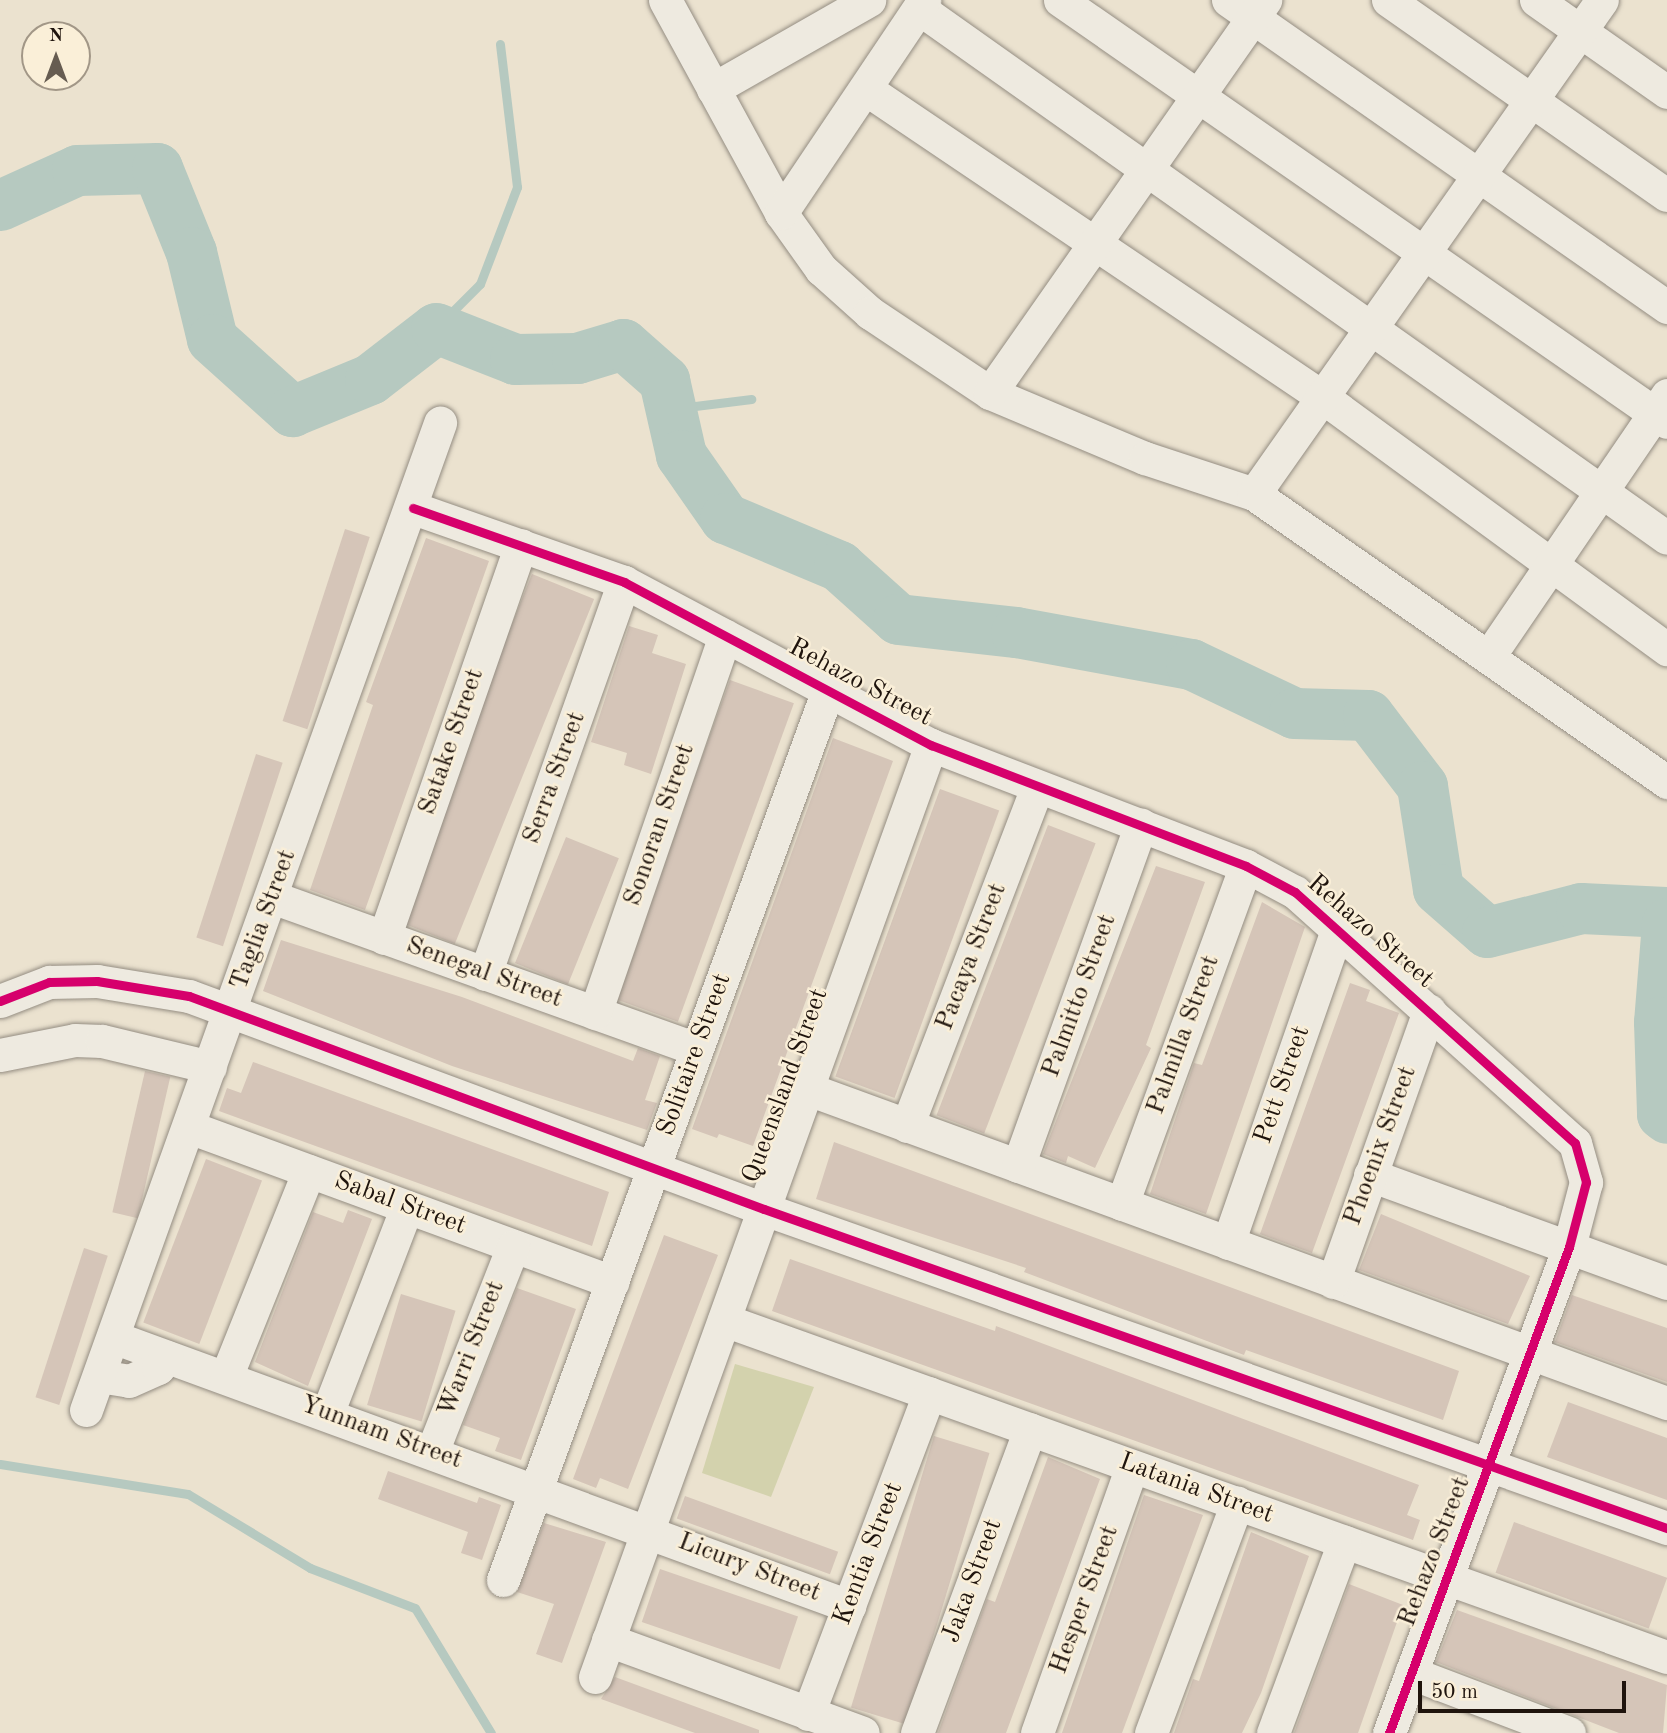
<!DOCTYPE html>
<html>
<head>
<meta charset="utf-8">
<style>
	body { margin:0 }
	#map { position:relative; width:1667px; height:1733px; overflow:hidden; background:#ebe2cf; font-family:"Old Standard TT",serif }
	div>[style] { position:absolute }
	.green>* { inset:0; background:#d3d2ad }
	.stream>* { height:9px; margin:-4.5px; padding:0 4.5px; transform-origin:4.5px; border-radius:4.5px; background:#b6c9c0 }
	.river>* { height:51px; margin:-25.5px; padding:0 25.5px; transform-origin:25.5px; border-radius:25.5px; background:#b6c9c0 }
	.building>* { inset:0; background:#d5c5b8; transform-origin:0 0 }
	.roads { filter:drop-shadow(0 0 2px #948d82) drop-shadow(0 0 2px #948d82) }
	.minor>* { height:33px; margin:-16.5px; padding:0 16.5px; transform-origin:16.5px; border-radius:16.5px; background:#eeeae0 }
	.cycleway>* { height:9px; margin:-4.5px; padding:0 4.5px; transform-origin:4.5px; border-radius:4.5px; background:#d6006c }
	span { translate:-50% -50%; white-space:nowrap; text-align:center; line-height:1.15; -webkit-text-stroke:5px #faefd8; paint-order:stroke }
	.street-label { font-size:26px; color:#1f140d }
	.north { position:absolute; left:21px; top:21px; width:70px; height:70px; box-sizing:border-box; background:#faefd8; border:2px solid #a29787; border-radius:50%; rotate:0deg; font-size:19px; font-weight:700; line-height:28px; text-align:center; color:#1f140d }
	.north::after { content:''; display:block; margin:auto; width:24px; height:32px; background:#665c51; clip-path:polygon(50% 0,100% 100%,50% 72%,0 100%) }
	.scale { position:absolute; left:1418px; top:1681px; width:208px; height:32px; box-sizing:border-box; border:4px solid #1f140d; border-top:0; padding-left:9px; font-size:21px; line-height:24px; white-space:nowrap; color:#1f140d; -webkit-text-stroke:5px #faefd8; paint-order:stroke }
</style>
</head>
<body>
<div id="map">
	<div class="green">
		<i style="clip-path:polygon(735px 1364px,814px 1387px,771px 1497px,702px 1473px)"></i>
	</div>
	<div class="stream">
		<i style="left:436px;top:328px;width:62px;rotate:-45deg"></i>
		<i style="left:480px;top:284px;width:104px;rotate:-69.1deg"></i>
		<i style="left:517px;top:187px;width:144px;rotate:-96.8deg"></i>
		<i style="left:671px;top:409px;width:81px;rotate:-7.1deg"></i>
		<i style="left:0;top:1464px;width:190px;rotate:9.1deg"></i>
		<i style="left:188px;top:1494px;width:143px;rotate:31.2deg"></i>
		<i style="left:310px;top:1568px;width:112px;rotate:20.9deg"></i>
		<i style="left:415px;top:1608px;width:146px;rotate:58.7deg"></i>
	</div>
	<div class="river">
		<i style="left:0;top:205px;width:85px;rotate:-24.4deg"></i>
		<i style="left:77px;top:170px;width:80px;rotate:-1.4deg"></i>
		<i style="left:157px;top:168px;width:91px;rotate:68deg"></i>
		<i style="left:191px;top:252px;width:89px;rotate:76.4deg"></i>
		<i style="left:212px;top:339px;width:108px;rotate:42deg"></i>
		<i style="left:292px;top:411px;width:84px;rotate:-22.3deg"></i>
		<i style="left:370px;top:379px;width:83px;rotate:-37.7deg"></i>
		<i style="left:436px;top:328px;width:85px;rotate:21.4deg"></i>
		<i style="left:515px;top:359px;width:62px;rotate:-0.9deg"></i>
		<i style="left:577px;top:358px;width:48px;rotate:-16.9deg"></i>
		<i style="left:623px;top:344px;width:55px;rotate:41.3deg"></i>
		<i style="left:664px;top:380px;width:77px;rotate:77.2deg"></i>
		<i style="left:681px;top:455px;width:77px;rotate:55.1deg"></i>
		<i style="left:725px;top:518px;width:124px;rotate:22.8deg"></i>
		<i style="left:839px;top:566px;width:79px;rotate:41.9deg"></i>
		<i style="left:898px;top:619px;width:119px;rotate:6.3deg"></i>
		<i style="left:1016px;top:632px;width:178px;rotate:10.4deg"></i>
		<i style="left:1191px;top:664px;width:114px;rotate:25.4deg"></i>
		<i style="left:1294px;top:713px;width:74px;rotate:1.5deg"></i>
		<i style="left:1368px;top:715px;width:89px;rotate:52.7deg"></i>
		<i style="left:1422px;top:786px;width:104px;rotate:81.2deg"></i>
		<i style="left:1438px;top:889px;width:65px;rotate:41.3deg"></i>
		<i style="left:1487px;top:932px;width:97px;rotate:-14.3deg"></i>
		<i style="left:1581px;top:908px;width:86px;rotate:2.7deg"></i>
		<i style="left:1667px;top:923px;width:99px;rotate:94.6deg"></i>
		<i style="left:1659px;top:1022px;width:92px;rotate:88.1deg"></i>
		<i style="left:1662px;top:1114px;width:6px;rotate:39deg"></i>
	</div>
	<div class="building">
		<i style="left:345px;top:529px;width:26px;height:202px;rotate:18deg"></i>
		<i style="clip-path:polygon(426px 538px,489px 561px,365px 910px,310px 890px,373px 705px,366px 702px)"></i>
		<i style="left:532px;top:574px;width:67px;height:372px;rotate:22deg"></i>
		<i style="clip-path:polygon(629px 626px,658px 635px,652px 653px,686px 664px,651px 774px,624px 765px,627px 753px,591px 742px)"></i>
		<i style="left:730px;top:680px;width:68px;height:339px;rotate:20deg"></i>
		<i style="clip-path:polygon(833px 738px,893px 761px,753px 1146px,719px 1134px,717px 1138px,692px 1129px)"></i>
		<i style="left:256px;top:754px;width:28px;height:193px;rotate:18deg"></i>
		<i style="left:940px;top:789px;width:63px;height:306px;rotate:20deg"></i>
		<i style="left:1048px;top:825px;width:51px;height:311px;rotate:21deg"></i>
		<i style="left:566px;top:837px;width:57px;height:136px;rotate:22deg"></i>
		<i style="clip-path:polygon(1156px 866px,1205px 882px,1146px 1045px,1151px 1048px,1095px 1168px,1068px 1156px,1066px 1163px,1043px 1154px)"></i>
		<i style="clip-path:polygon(1262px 902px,1305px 927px,1206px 1214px,1150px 1194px,1194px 1063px,1202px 1065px)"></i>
		<i style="clip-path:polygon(281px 940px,462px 997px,633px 1061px,638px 1048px,660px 1056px,645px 1100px,657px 1103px,647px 1130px,452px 1066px,263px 991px)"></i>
		<i style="clip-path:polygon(1350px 983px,1370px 990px,1366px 1001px,1399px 1013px,1312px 1253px,1260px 1234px)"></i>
		<i style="clip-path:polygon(253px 1062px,609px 1192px,592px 1246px,219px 1111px,227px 1088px,241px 1093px)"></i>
		<i style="left:145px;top:1071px;width:26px;height:145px;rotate:13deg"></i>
		<i style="clip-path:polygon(834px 1142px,1459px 1371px,1443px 1420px,1246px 1350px,1244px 1355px,1024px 1272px,1026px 1268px,816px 1199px)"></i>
		<i style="left:206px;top:1159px;width:60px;height:175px;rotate:21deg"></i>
		<i style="clip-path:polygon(348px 1210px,372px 1219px,308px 1386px,255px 1362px,313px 1212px,343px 1223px)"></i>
		<i style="clip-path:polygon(1381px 1214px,1530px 1276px,1508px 1324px,1359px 1270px)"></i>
		<i style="clip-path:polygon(664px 1235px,718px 1255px,628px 1489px,600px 1478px,596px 1488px,573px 1479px)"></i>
		<i style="left:84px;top:1248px;width:25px;height:157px;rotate:18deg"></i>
		<i style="clip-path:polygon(790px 1259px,995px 1331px,996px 1326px,1419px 1485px,1407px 1515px,1420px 1520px,1413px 1540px,772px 1311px)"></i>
		<i style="clip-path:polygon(517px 1288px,576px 1309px,521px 1460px,495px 1451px,500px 1438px,463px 1425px)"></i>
		<i style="left:401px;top:1294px;width:57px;height:116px;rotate:17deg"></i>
		<i style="clip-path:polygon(1572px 1295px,1667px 1328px,1667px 1382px,1555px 1342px)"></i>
		<i style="clip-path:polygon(1568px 1402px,1667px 1438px,1667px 1500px,1547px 1457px)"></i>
		<i style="left:934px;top:1436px;width:58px;height:284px;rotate:17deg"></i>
		<i style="clip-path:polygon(1048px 1457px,1100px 1479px,1006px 1733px,938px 1733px,987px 1599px,995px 1602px)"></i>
		<i style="clip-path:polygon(388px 1471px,477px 1503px,479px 1497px,501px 1505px,482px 1560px,461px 1553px,468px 1532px,378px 1499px)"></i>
		<i style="clip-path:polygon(1144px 1495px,1203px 1515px,1122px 1733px,1062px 1733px)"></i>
		<i style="left:685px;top:1496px;width:163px;height:24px;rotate:20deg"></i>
		<i style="left:1514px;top:1522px;width:163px;height:54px;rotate:20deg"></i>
		<i style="clip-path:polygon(544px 1523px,606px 1542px,562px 1663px,536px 1654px,554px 1604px,517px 1592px)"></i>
		<i style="clip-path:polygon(1251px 1532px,1309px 1556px,1261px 1693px,1242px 1733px,1174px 1733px,1193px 1679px,1199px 1681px)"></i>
		<i style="left:660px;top:1569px;width:146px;height:56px;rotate:19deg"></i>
		<i style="clip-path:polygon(1349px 1584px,1403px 1605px,1358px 1733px,1294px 1733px)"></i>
		<i style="clip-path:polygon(1457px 1610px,1667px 1685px,1663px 1733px,1619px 1733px,1436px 1662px)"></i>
		<i style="clip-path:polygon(615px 1677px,759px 1730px,759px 1733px,695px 1733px,601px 1699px)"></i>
	</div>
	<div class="roads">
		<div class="minor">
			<i style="left:665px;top:0;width:243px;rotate:61.4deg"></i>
			<i style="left:781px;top:213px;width:69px;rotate:54.5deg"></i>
			<i style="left:821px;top:269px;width:66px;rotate:41.9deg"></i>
			<i style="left:870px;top:313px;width:144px;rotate:33.7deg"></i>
			<i style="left:990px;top:393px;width:168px;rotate:22.8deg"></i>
			<i style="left:1145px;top:458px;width:115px;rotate:18.3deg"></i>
			<i style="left:1254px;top:494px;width:504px;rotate:34.89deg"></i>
			<i style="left:1060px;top:0;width:739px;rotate:34.81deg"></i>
			<i style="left:1228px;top:0;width:536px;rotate:34.97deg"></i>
			<i style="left:1388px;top:0;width:340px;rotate:35deg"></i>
			<i style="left:1536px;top:0;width:160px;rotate:35.1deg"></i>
			<i style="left:920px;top:9px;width:915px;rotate:35.3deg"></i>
			<i style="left:713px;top:89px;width:180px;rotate:-29.7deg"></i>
			<i style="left:866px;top:89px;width:549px;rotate:34.01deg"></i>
			<i style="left:1321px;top:396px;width:429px;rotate:36.2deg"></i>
			<i style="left:781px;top:213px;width:257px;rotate:-56.1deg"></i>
			<i style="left:990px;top:393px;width:480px;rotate:-55deg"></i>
			<i style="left:1254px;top:494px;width:604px;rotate:-54.84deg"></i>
			<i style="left:413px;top:508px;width:224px;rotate:19.3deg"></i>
			<i style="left:624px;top:582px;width:348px;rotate:28deg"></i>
			<i style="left:931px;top:745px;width:337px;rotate:21deg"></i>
			<i style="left:1246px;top:866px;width:55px;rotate:28deg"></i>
			<i style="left:1295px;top:892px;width:376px;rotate:41.9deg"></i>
			<i style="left:1575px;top:1143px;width:41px;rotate:74.2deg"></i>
			<i style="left:1586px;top:1182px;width:67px;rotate:104.7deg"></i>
			<i style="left:1569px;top:1247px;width:518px;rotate:110.32deg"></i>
			<i style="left:1489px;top:656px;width:316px;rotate:-55.7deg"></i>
			<i style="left:272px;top:897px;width:451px;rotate:19.7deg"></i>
			<i style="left:384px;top:938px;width:416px;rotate:-70.8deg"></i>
			<i style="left:485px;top:974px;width:416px;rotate:-70.5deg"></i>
			<i style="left:0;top:1001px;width:53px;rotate:-21.2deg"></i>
			<i style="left:49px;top:982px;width:48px;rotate:-1.2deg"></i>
			<i style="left:97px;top:981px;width:93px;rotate:9.3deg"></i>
			<i style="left:189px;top:996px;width:613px;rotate:20.33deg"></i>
			<i style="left:764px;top:1209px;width:958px;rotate:19.46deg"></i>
			<i style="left:595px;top:1013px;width:399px;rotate:-71deg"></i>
			<i style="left:0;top:1055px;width:76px;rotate:-11.3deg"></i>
			<i style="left:75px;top:1040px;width:27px;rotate:2deg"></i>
			<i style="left:102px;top:1041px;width:111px;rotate:13.5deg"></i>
			<i style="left:808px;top:1089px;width:915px;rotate:20.08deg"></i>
			<i style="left:907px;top:1126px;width:362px;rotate:-69deg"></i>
			<i style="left:189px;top:1127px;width:451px;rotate:20.1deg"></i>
			<i style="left:1018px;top:1166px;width:363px;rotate:-70.2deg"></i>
			<i style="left:1370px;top:1175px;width:316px;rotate:20deg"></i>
			<i style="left:1122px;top:1204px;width:360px;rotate:-69.9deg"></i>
			<i style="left:1228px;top:1243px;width:334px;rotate:-70.8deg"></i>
			<i style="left:1333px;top:1282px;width:288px;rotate:-70.5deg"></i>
			<i style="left:724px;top:1320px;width:1001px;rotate:19.67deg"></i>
			<i style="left:113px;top:1337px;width:784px;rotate:20.08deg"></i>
			<i style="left:99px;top:1376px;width:30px;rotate:9deg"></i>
			<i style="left:129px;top:1381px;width:32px;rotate:-24deg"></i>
			<i style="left:158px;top:1368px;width:14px;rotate:-51deg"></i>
			<i style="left:226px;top:1377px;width:222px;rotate:-68.1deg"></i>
			<i style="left:86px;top:1410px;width:1049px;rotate:-70.27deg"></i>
			<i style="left:327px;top:1414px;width:222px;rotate:-68.9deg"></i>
			<i style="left:432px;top:1452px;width:221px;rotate:-68.5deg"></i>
			<i style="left:503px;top:1580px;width:951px;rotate:-69.94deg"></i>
			<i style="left:608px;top:1640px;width:271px;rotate:20deg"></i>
			<i style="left:1411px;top:1673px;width:169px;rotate:20.8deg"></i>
			<i style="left:595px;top:1677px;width:991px;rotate:-70.18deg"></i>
			<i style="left:808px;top:1714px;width:343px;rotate:-69.3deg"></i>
			<i style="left:917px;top:1733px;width:324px;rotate:-69.6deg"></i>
			<i style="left:1037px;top:1733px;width:283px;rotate:-70.4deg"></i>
			<i style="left:1151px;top:1733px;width:246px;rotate:-69.5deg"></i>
			<i style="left:1273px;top:1733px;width:204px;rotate:-69.6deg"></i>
		</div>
	</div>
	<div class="cycleway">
		<i style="left:413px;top:508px;width:224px;rotate:19.3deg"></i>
		<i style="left:624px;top:582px;width:348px;rotate:28deg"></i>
		<i style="left:931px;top:745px;width:337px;rotate:21deg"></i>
		<i style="left:1246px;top:866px;width:55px;rotate:28deg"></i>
		<i style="left:1295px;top:892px;width:376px;rotate:41.9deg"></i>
		<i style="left:1575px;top:1143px;width:41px;rotate:74.2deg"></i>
		<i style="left:1586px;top:1182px;width:67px;rotate:104.7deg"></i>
		<i style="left:1569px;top:1247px;width:518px;rotate:110.32deg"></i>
		<i style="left:0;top:1001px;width:53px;rotate:-21.2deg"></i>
		<i style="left:49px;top:982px;width:48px;rotate:-1.2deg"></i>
		<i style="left:97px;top:981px;width:93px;rotate:9.3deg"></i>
		<i style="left:189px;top:996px;width:613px;rotate:20.33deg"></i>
		<i style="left:764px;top:1209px;width:958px;rotate:19.46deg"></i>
	</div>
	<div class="street-label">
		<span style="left:860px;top:683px;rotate:28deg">Rehazo Street</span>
		<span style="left:452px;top:742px;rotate:-71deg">Satake Street</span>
		<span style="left:555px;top:778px;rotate:-70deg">Serra Street</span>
		<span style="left:660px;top:825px;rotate:-71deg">Sonoran Street</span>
		<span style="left:264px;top:920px;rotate:-70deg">Taglia Street</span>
		<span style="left:1370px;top:932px;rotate:41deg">Rehazo Street</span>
		<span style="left:972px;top:957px;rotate:-69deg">Pacaya Street</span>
		<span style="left:484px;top:973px;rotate:20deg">Senegal Street</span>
		<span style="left:1080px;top:996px;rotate:-70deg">Palmitto Street</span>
		<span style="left:1184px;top:1035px;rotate:-70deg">Palmilla Street</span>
		<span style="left:695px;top:1055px;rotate:-70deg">Solitaire Street</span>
		<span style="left:1283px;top:1085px;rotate:-71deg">Pett Street</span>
		<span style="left:786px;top:1086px;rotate:-70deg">Queensland Street</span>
		<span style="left:1381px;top:1146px;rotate:-70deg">Phoenix Street</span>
		<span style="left:400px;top:1204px;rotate:20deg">Sabal Street</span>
		<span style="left:472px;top:1349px;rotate:-69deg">Warri Street</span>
		<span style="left:381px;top:1433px;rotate:20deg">Yunnam Street</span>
		<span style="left:1196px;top:1489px;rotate:20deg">Latania Street</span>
		<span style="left:1435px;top:1552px;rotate:-69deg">Rehazo Street</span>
		<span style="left:869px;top:1554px;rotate:-69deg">Kentia Street</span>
		<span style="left:749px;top:1568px;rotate:21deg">Licury Street</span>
		<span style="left:973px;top:1581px;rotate:-70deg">Jaka Street</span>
		<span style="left:1085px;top:1600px;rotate:-70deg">Hesper Street</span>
	</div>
	<div class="north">N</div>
	<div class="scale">50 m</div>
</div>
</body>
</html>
